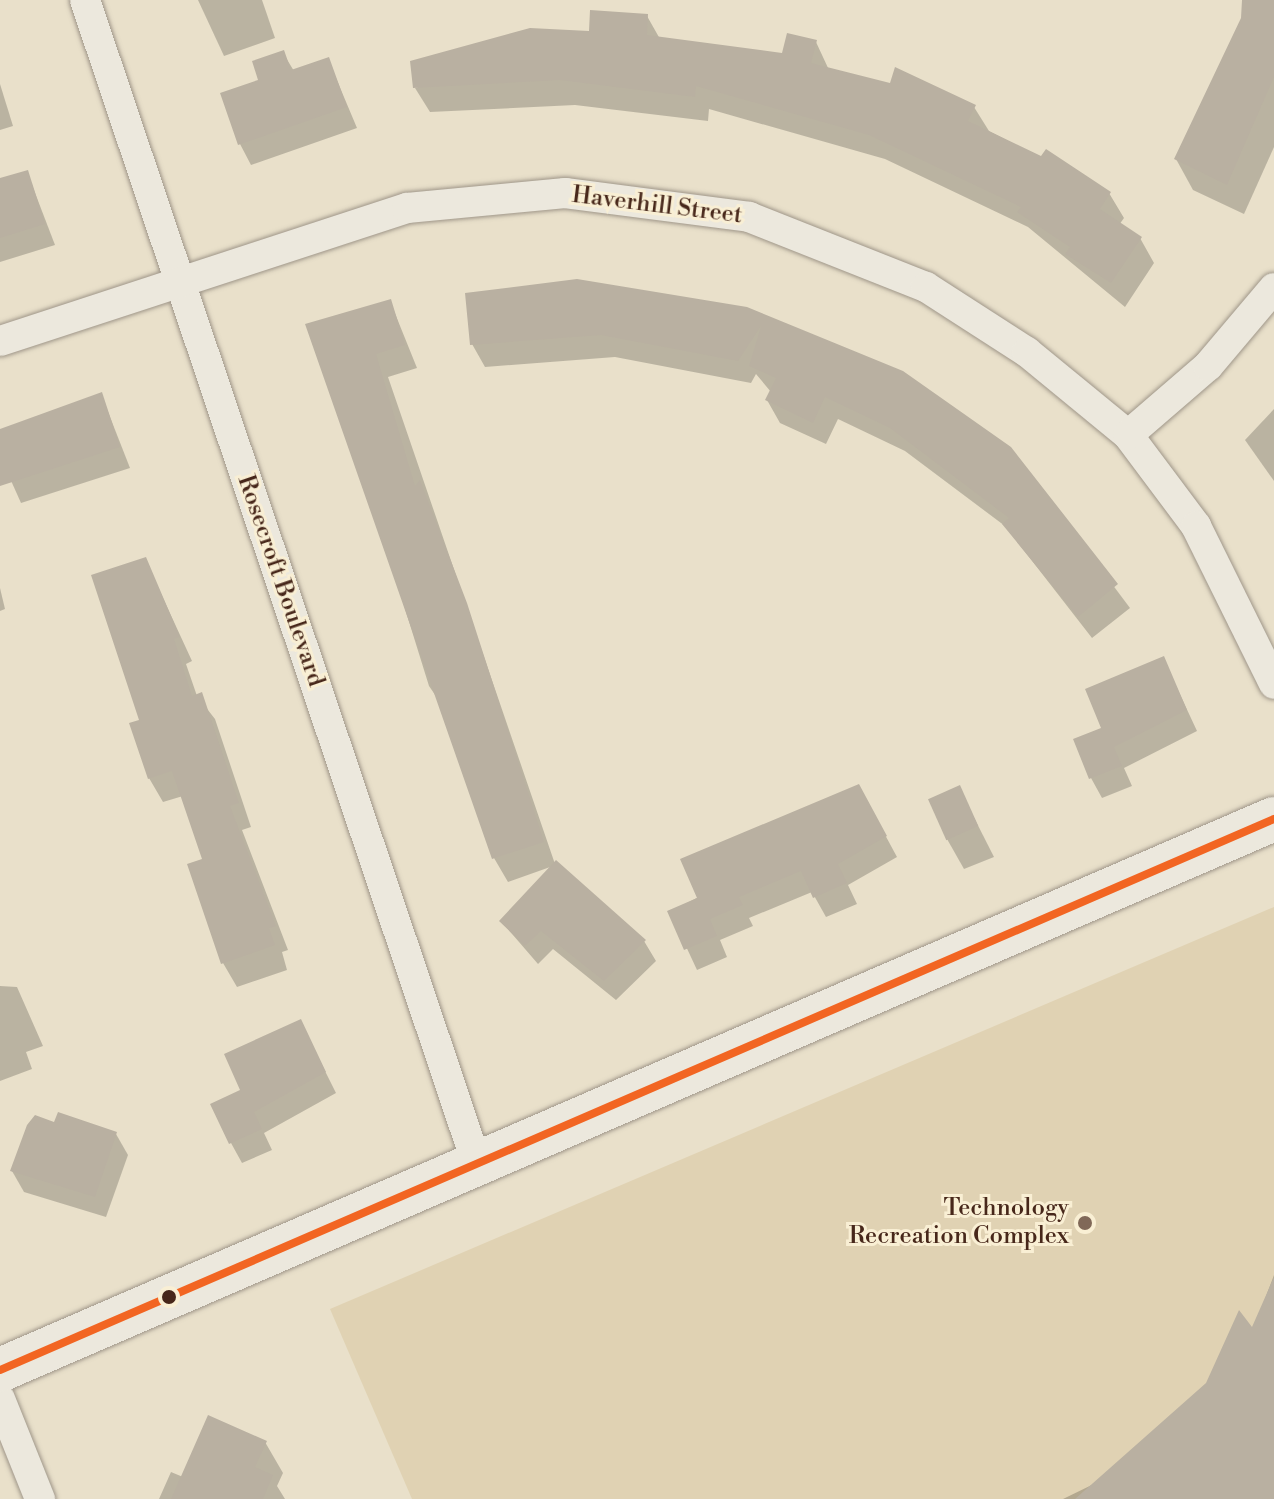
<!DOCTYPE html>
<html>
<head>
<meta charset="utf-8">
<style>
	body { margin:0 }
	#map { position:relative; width:1274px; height:1499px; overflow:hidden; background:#e9e0ca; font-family:"Libre Bodoni",serif }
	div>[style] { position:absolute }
	.green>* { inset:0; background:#e0d2b3 }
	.shadow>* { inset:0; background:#0003 }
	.building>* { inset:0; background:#b9b0a1; transform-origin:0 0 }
	.roads { filter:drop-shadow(0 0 2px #9f9689) drop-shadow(0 0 2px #9f9689) }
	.minor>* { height:30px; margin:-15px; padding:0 15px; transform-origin:15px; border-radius:15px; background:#ece8dd }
	.secondary>* { height:44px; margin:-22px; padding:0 22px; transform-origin:22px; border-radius:22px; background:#ece8dd }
	.bus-1>* { height:8px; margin:-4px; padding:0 4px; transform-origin:4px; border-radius:4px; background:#f26522 }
	.dots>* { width:22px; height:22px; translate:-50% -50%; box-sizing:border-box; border:4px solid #f9efd4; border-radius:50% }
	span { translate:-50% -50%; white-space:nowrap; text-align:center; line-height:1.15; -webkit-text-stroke:6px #f9efd4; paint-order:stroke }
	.street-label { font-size:24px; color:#47271a }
	.poi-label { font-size:24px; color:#47271a }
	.right { translate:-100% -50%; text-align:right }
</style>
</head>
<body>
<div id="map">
	<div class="green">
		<i style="clip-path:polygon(1274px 907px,1274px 1499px,412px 1499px,330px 1309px)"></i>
	</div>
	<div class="shadow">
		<i style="clip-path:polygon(198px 0,262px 0,275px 38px,224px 56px)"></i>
		<i style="clip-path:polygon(647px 16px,660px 39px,784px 55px,816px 42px,829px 70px,974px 107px,989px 131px,1109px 193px,1124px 218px,1119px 225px,1140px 238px,1154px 263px,1125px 307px,1028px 227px,885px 159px,709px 109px,708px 121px,575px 105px,430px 112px,415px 88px)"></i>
		<i style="clip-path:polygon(283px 53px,294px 71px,328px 59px,357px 128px,251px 165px,240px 144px,261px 81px)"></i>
		<i style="clip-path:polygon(1274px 55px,1274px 147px,1244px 214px,1193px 190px,1176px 159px)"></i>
		<i style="clip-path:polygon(0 84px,13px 126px,0 130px)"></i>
		<i style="clip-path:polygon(27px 172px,55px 245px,0 262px,0 180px)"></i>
		<i style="clip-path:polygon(390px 301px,417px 368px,388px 377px,555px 864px,644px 941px,656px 961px,616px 1000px,553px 949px,538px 964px,501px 921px,553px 866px,508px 882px,494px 858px,444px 708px,429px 686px,351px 435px)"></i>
		<i style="clip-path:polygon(746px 309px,902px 373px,1010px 448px,1130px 608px,1092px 638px,1005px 526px,905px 451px,838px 419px,826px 444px,780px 423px,767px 400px,771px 392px,756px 374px,751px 383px,615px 357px,485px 367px,472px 344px)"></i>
		<i style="clip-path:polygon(101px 394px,130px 468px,21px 503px,0 456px,0 431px)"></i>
		<i style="clip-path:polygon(1274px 409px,1274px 481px,1245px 440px)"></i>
		<i style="clip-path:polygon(145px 559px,192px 661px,186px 664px,197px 696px,215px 719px,251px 827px,242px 830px,288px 950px,282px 952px,287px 970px,237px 987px,223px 963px,205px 861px,183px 796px,163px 802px,149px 778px,142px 721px)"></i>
		<i style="clip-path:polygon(0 588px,5px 609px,0 611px)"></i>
		<i style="clip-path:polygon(1163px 658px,1197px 731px,1124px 768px,1132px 786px,1102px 798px,1091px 778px,1103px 729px)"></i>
		<i style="clip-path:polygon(959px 788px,994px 857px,964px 869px,947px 839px)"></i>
		<i style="clip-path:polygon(870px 807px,897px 857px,848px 885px,857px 904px,826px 917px,812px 892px,749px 918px,753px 926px,720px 940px,727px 957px,697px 970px,670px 912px)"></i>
		<i style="clip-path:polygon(0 986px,17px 987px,43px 1046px,26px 1052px,32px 1069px,0 1081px)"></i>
		<i style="clip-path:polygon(300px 1021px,336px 1093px,264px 1133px,272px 1150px,242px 1163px,231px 1143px,243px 1091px)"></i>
		<i style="clip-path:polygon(56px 1125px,116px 1134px,128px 1155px,106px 1217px,24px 1192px,12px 1171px)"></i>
		<i style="clip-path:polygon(1274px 1275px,1274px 1499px,1063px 1499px,1102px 1480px,1207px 1384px,1253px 1331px)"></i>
		<i style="clip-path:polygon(265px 1442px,283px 1473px,277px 1486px,285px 1499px,159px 1499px,171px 1472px,183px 1477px)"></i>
	</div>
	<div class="building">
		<i style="clip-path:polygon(1242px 0,1274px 0,1274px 77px,1227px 185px,1174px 159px,1241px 18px)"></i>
		<i style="clip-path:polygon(590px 10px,648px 14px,647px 35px,782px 53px,787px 33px,817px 40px,811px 63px,890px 83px,895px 67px,976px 105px,968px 121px,1041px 156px,1046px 149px,1111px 192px,1100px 209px,1142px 237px,1111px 283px,1065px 254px,1070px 247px,1017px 212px,1021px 207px,869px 135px,696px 86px,695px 97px,560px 80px,413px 88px,410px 61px,530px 28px,589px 31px)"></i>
		<i style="clip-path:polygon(284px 50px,291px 70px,329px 57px,347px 107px,238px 145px,220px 93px,258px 80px,252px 61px)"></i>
		<i style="clip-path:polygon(28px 170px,45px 224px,0 238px,0 178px)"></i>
		<i style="clip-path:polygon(577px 279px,747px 307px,903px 371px,1011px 447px,1118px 584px,1078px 617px,1002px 524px,1009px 518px,890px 428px,825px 397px,813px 423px,765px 400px,776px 378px,749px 366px,761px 326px,738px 361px,601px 335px,470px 345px,465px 293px)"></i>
		<i style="clip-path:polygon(391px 299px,405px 345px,376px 354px,415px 486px,420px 480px,467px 603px,544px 842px,492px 859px,305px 324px)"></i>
		<i style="clip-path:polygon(102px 392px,120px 447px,0 486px,0 429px)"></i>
		<i style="clip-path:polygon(146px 557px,180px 637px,174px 639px,192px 696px,202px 692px,239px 803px,230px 806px,276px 926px,269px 928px,275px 945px,221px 964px,187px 864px,202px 859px,172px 771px,148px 779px,129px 723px,139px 720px,91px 575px)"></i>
		<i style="clip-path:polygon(1164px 656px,1187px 710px,1114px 747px,1122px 766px,1089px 779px,1073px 739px,1101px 728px,1085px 689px)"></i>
		<i style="clip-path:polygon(859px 784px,887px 836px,838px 864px,847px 883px,813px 898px,801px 871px,739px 897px,743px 905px,710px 919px,717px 936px,684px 950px,667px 911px,697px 898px,680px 859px)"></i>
		<i style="left:960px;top:785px;width:45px;height:35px;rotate:66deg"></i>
		<i style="clip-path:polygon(556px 860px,646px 940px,604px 981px,541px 931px,525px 946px,499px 921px)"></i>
		<i style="clip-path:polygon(301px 1019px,326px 1072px,254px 1112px,262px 1129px,229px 1144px,210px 1104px,240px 1090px,224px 1054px)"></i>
		<i style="clip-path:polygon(58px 1112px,117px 1132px,95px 1197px,10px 1171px,27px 1125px,35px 1115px,54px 1122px)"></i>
		<i style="clip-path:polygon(1274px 1277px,1274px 1499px,1075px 1499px,1206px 1383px,1239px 1310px,1252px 1327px)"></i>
		<i style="clip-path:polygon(208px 1415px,267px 1441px,255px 1467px,273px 1475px,263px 1499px,171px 1499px)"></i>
	</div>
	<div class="roads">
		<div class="minor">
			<i style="left:85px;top:0;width:1225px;rotate:71.39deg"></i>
			<i style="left:0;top:341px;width:428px;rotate:-18.1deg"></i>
			<i style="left:407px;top:208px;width:159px;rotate:-5.4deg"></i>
			<i style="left:565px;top:193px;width:186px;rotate:7.4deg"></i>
			<i style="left:749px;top:217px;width:190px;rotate:21.6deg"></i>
			<i style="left:926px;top:287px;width:120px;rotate:32.8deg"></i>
			<i style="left:1027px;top:352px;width:131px;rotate:39.4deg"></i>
			<i style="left:1128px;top:435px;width:114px;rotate:53.2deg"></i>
			<i style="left:1196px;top:526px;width:176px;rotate:63.7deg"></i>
			<i style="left:1128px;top:435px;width:106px;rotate:-40.8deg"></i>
			<i style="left:1208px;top:366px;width:102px;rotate:-49.8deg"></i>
			<i style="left:0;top:1399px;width:108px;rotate:68.2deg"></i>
		</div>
		<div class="secondary">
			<i style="left:0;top:1370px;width:1388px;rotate:-23.39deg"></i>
		</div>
	</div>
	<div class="bus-1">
		<i style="left:0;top:1370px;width:1388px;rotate:-23.39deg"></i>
	</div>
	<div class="dots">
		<i style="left:1085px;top:1223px;background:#806858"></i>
		<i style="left:169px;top:1297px;background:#47271a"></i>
	</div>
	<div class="street-label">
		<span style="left:657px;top:206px;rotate:7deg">Haverhill Street</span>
		<span style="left:280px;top:581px;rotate:71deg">Rosecroft Boulevard</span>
	</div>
	<div class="poi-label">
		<span class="right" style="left:1069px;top:1223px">Technology<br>Recreation Complex</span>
	</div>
</div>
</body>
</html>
